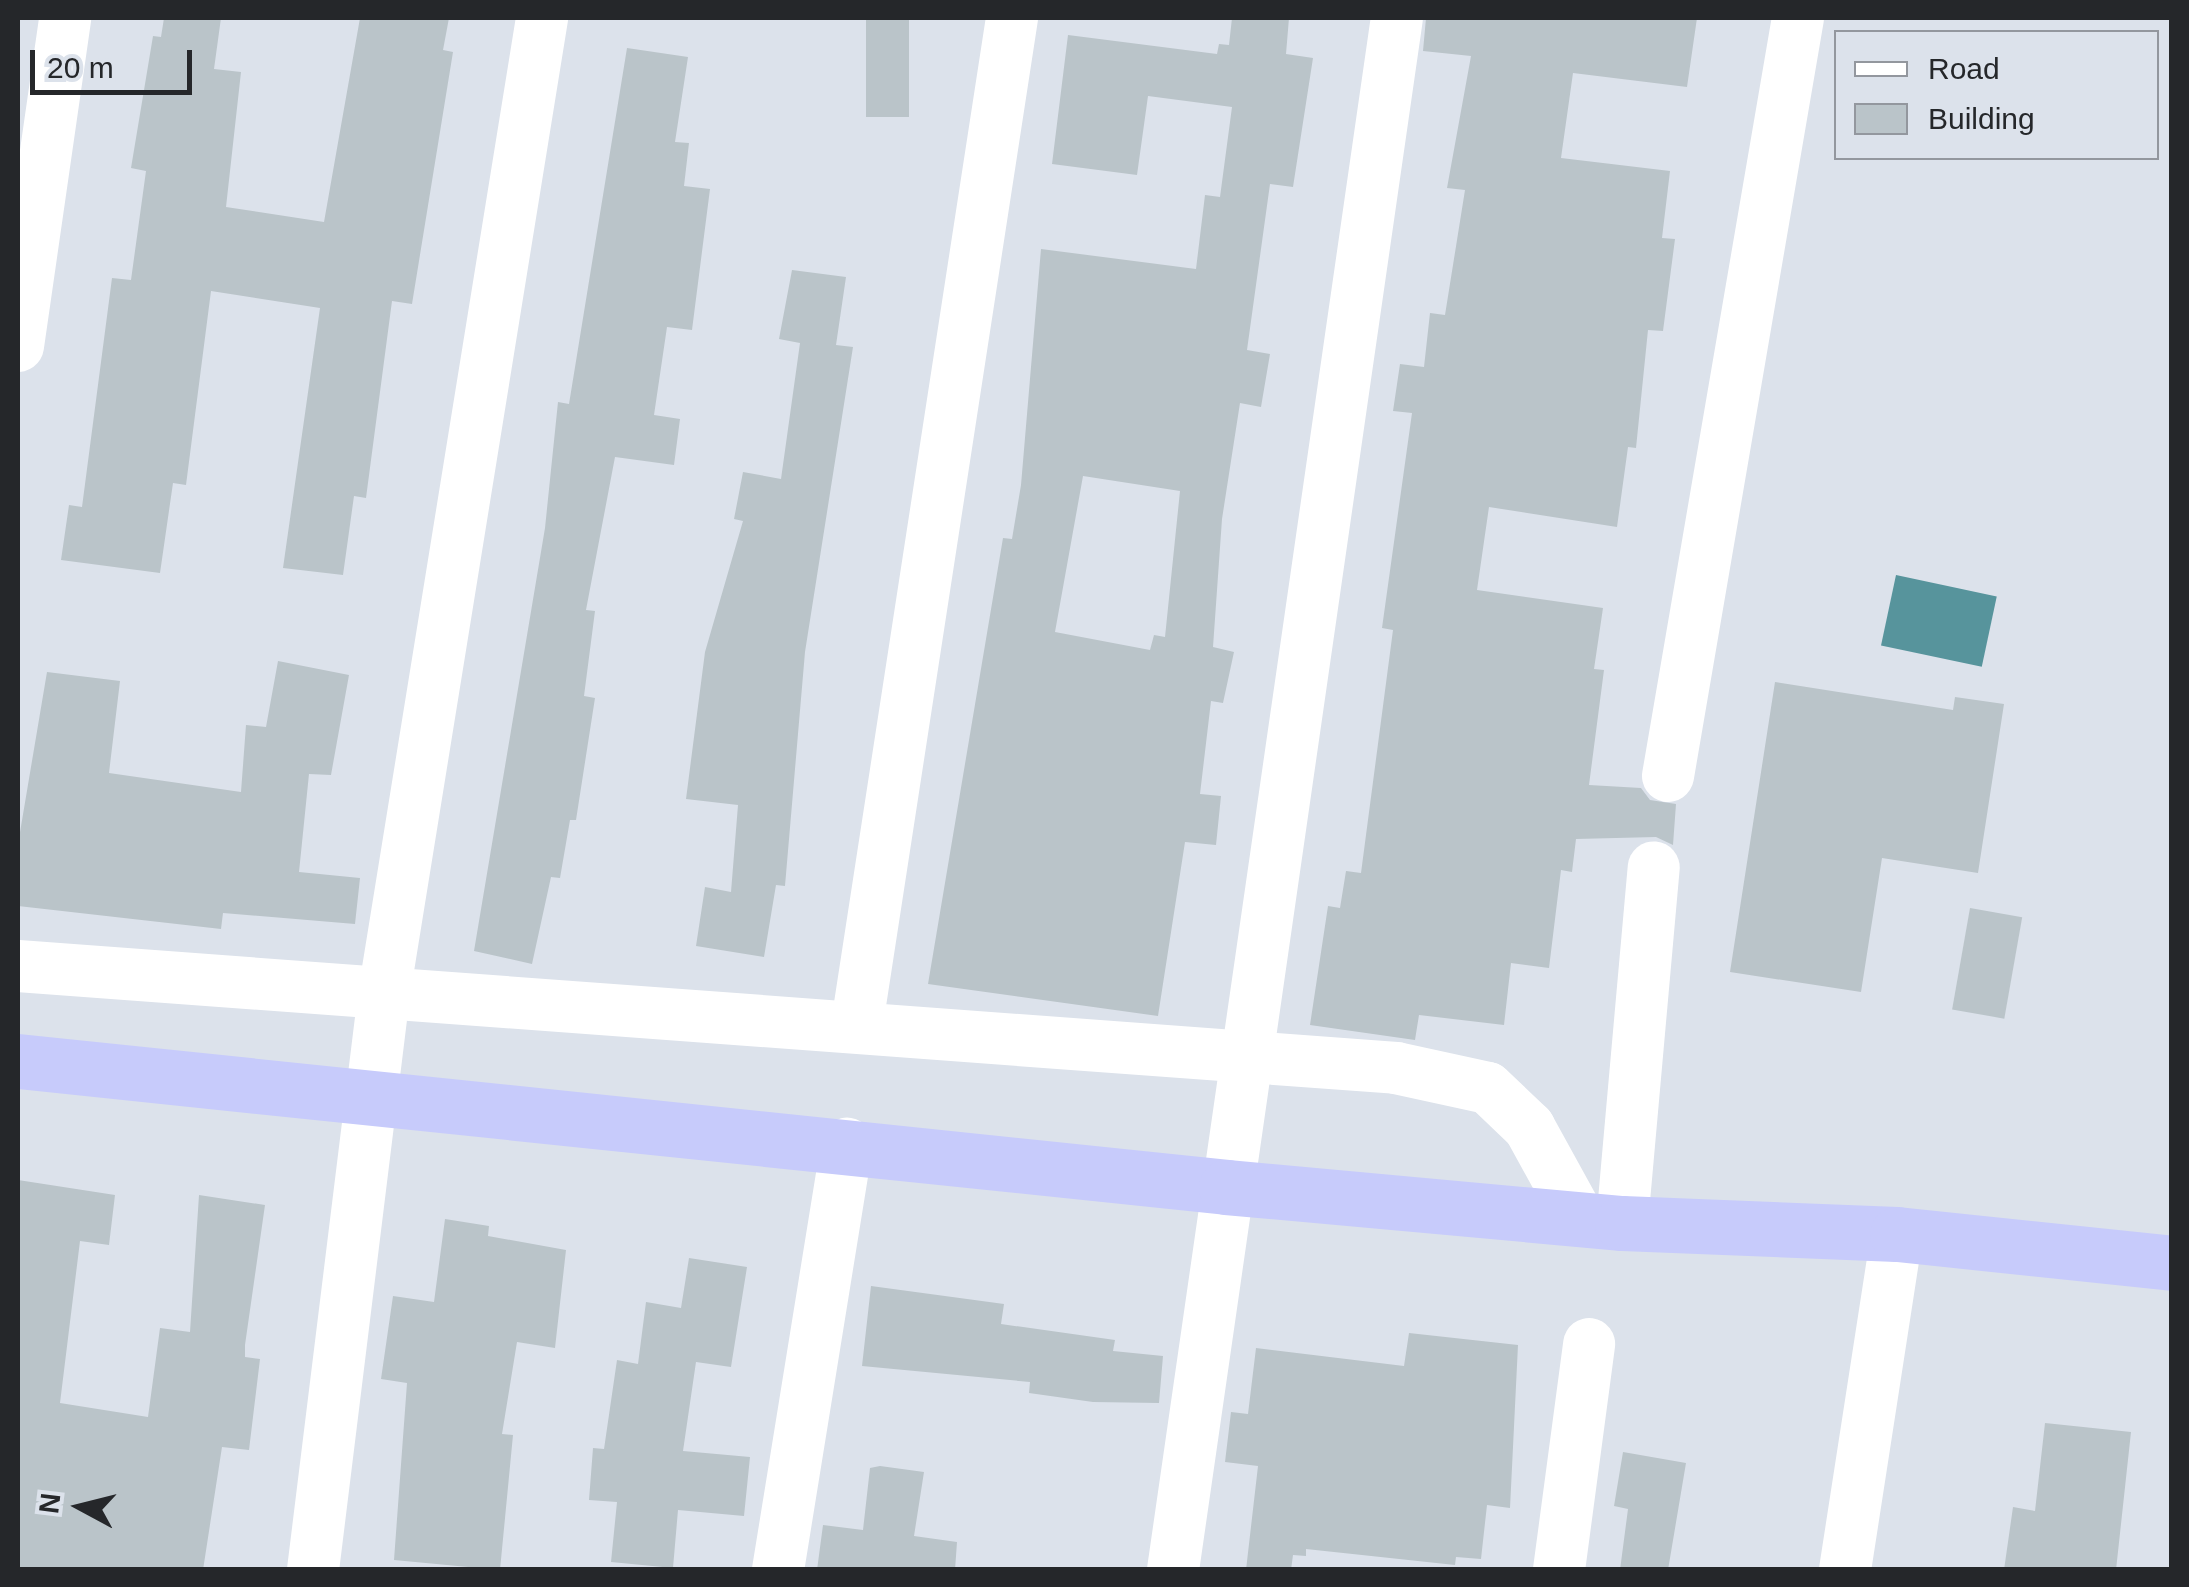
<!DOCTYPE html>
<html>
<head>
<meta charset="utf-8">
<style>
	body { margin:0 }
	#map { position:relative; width:2189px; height:1587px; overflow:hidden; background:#dce2eb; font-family:Helvetica,sans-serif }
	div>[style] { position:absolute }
	.water>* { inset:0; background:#57949c; transform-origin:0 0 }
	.building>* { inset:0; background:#bac4c9; transform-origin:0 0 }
	.minor>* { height:52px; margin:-26px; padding:0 26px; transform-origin:26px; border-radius:26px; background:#fff }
	.highway>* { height:55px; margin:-27.5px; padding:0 27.5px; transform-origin:27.5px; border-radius:27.5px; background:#c7cbfb }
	span { translate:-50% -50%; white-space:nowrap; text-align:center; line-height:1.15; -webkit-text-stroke:8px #dce2eb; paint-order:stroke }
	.frame { position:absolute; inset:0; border:20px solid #25272a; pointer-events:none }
	.legend { position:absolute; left:1834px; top:30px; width:325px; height:130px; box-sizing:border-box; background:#dce2eb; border:2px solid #93979e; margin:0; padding:12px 18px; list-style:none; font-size:30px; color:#25272a }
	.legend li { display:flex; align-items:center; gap:20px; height:50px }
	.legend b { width:50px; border:2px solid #93979e }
	.north { position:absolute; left:30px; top:1457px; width:100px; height:100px; -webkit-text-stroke:8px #dce2eb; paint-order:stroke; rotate:277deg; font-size:28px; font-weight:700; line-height:40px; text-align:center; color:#25272a }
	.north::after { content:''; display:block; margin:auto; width:35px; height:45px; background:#25272a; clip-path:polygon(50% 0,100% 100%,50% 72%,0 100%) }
	.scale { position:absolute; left:30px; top:50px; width:162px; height:45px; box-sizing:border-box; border:5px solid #25272a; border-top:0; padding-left:12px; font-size:30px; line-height:35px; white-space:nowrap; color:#25272a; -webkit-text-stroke:8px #dce2eb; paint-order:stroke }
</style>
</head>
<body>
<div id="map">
	<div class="water">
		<i style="left:1896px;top:575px;width:103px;height:72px;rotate:12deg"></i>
	</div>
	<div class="building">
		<i style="clip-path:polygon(164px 18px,221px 18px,214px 69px,241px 72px,226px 207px,324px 222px,360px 18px,449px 18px,443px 50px,453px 52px,412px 304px,392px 301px,366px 498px,354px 496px,343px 575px,283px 568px,320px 308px,211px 291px,186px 485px,173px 483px,160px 573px,61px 560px,69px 505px,82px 507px,112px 278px,131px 280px,146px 171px,131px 168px,153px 36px,161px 37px)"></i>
		<i style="left:866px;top:18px;width:43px;height:99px"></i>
		<i style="clip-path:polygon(evenodd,1232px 18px,1289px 18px,1286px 54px,1313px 58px,1293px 187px,1270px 184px,1247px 350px,1270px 354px,1261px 407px,1240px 403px,1222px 519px,1213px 647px,1234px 652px,1223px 703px,1211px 701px,1200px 794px,1221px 796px,1216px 845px,1185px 842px,1158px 1016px,928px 984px,1003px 538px,1012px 539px,1021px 485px,1041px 249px,1196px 269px,1205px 195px,1220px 197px,1232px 107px,1148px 96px,1137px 175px,1052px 164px,1068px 35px,1217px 54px,1219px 44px,1229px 45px,1232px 18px,1083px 476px,1180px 491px,1165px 637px,1154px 635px,1150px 650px,1055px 632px,1083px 476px)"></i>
		<i style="clip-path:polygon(1426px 18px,1697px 18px,1687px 87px,1573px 73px,1561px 158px,1670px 171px,1662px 238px,1675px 239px,1663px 331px,1648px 330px,1636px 448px,1628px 447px,1617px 527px,1489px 507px,1477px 590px,1603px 608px,1594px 669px,1604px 670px,1589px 785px,1641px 788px,1650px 800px,1676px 804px,1673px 845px,1656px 837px,1576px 839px,1572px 872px,1561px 870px,1549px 968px,1511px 963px,1504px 1025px,1419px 1015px,1415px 1040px,1310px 1025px,1328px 906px,1340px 908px,1346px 871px,1361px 873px,1393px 630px,1382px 628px,1412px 413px,1393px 411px,1400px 364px,1424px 367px,1430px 313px,1445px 315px,1465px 190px,1447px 188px,1471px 56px,1423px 51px)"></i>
		<i style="clip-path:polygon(627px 48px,688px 57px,675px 142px,689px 143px,684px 186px,710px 189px,692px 330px,667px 327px,654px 415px,680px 419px,674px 465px,615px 457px,586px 610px,595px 611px,584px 696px,595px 698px,576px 820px,570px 820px,560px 878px,551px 877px,532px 964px,474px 951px,545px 528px,558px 402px,569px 404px)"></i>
		<i style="clip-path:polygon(792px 270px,846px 277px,836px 345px,853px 347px,805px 652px,785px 886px,776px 885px,764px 957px,696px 946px,705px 887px,731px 892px,738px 805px,686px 799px,705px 652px,743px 521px,734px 519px,743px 472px,781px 479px,800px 343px,779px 339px)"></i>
		<i style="clip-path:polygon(278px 661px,349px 675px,331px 775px,309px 774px,299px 872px,360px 878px,355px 924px,223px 913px,221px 929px,18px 906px,18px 844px,47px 672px,120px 681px,109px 773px,241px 792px,246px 725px,266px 727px)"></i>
		<i style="clip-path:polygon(1775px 682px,1953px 710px,1955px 697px,2004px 704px,1978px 873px,1882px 858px,1861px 992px,1730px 972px)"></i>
		<i style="left:1970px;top:908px;width:53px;height:103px;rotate:10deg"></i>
		<i style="clip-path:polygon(18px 1180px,115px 1195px,109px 1245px,80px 1241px,60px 1403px,148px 1417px,160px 1328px,190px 1332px,199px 1195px,265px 1205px,245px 1345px,245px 1357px,260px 1359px,249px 1450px,222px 1447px,203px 1570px,18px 1570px)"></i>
		<i style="clip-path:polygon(445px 1219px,489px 1226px,488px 1236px,566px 1250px,555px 1348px,517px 1342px,502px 1434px,513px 1435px,500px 1570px,394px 1560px,407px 1383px,381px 1379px,393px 1296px,434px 1302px)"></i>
		<i style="clip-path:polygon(689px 1258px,747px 1267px,731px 1367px,696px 1362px,683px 1451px,750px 1457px,744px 1516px,678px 1510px,673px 1568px,611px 1562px,617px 1502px,589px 1500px,593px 1448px,604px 1449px,617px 1360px,638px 1364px,646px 1302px,681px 1308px)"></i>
		<i style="clip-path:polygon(871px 1286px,1004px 1304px,1001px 1324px,1115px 1340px,1113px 1351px,1163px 1356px,1159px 1403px,1093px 1402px,1029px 1393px,1030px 1382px,862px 1366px)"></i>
		<i style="clip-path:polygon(1409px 1333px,1518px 1345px,1510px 1508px,1487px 1505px,1481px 1559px,1456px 1557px,1455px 1565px,1306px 1549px,1306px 1556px,1293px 1555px,1291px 1570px,1246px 1570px,1258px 1466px,1225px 1462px,1231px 1412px,1248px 1414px,1256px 1348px,1404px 1366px)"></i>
		<i style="clip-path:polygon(2045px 1423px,2131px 1432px,2116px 1570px,2004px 1570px,2013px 1507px,2035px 1511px)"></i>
		<i style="clip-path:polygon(1623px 1452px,1686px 1463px,1668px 1570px,1620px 1570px,1628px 1509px,1614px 1506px)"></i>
		<i style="clip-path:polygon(880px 1466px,924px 1472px,914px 1536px,957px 1542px,955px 1570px,817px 1570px,823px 1525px,863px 1530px,870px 1468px)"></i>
	</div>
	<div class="minor">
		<i style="left:18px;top:346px;width:331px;rotate:-81.8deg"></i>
		<i style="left:1668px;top:776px;width:769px;rotate:-80.27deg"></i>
		<i style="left:18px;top:966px;width:1382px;rotate:4.23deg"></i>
		<i style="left:1396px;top:1068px;width:94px;rotate:12.3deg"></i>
		<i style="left:1488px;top:1088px;width:57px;rotate:43.6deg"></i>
		<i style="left:1529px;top:1127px;width:102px;rotate:61.2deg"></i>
		<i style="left:857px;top:1024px;width:1018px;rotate:-81.24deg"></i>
		<i style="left:1622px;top:1223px;width:357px;rotate:-84.9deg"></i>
		<i style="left:313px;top:1570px;width:580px;rotate:-82.97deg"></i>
		<i style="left:384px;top:994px;width:989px;rotate:-80.8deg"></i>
		<i style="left:778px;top:1570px;width:432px;rotate:-80.8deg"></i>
		<i style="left:1173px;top:1570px;width:1568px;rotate:-81.79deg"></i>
		<i style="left:1559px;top:1570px;width:228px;rotate:-82.4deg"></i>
		<i style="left:1845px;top:1570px;width:340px;rotate:-81.2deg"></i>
	</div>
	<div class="highway">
		<i style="left:18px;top:1061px;width:1215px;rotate:5.95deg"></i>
		<i style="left:1226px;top:1187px;width:398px;rotate:5.2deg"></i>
		<i style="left:1622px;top:1223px;width:275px;rotate:2.3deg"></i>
		<i style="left:1897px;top:1234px;width:277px;rotate:6deg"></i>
	</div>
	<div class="frame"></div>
	<ul class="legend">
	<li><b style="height:12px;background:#fff"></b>Road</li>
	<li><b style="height:28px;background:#bac4c9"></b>Building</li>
	</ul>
	<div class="north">N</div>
	<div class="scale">20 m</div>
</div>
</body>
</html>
